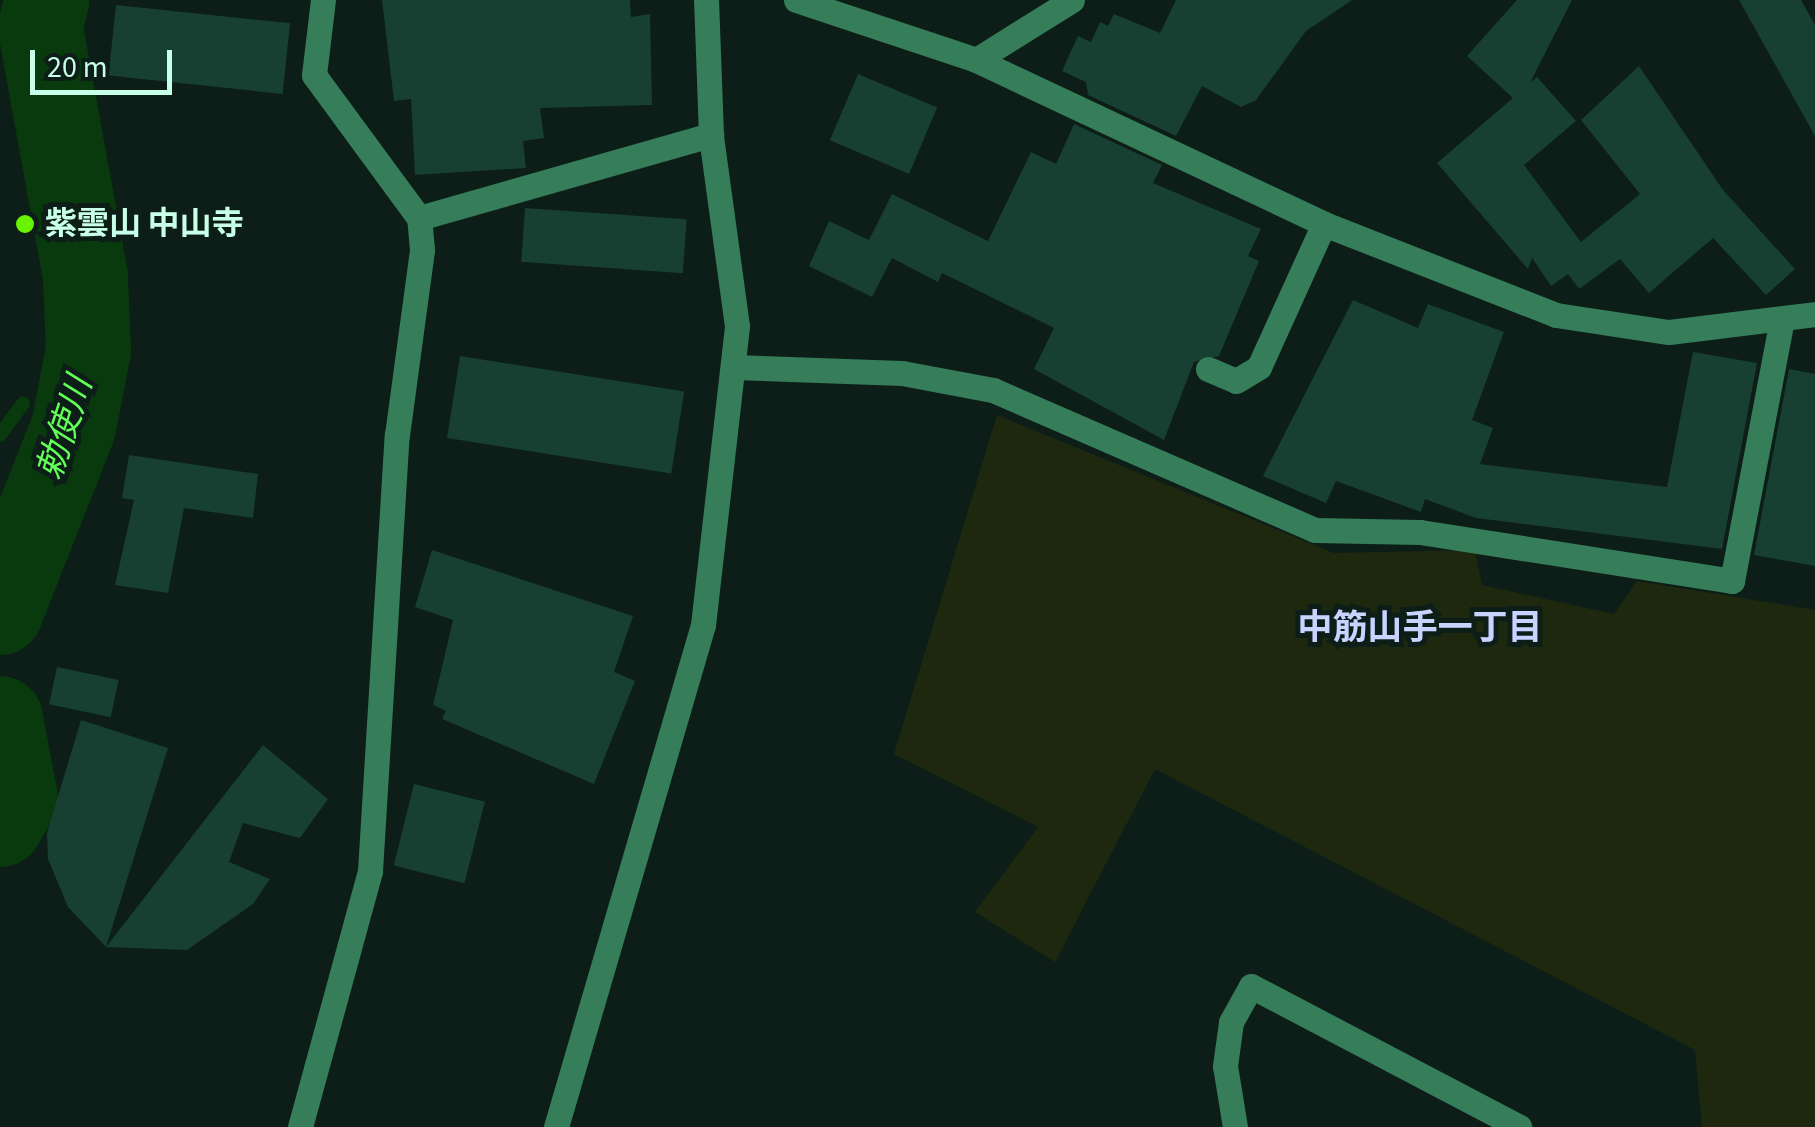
<!DOCTYPE html>
<html>
<head>
<meta charset="utf-8">
<style>
	body { margin:0 }
	#map { position:relative; width:1815px; height:1127px; overflow:hidden; background:#0c1e17; font-family:"Source Sans 3","Noto Sans JP",sans-serif }
	div>[style] { position:absolute }
	.green>* { inset:0; background:#1d280f }
	.stream>* { height:14px; margin:-7px; padding:0 7px; transform-origin:7px; border-radius:7px; background:#083a0d }
	.river>* { height:85px; margin:-42.5px; padding:0 42.5px; transform-origin:42.5px; border-radius:42.5px; background:#083a0d }
	.building>* { inset:0; background:#173f32; transform-origin:0 0 }
	.minor>* { height:25px; margin:-12.5px; padding:0 12.5px; transform-origin:12.5px; border-radius:12.5px; background:#367d5a }
	.dots>* { width:28px; height:28px; translate:-50% -50%; box-sizing:border-box; border:5px solid #0c1e17; border-radius:50% }
	span { translate:-50% -50%; white-space:nowrap; text-align:center; line-height:1.15; -webkit-text-stroke:10px #0c1e17; paint-order:stroke }
	.poi-label { font-size:32px; color:#c8ffe8; font-weight:700 }
	.left { translate:0 -50%; text-align:left }
	.water-label { font-size:35px; color:#62ff56; font-style:italic }
	.neighbourhood-label { font-size:35px; color:#cad3ff; font-weight:700 }
	.scale { position:absolute; left:30px; top:50px; width:142px; height:45px; box-sizing:border-box; border:5px solid #c8ffe8; border-top:0; padding-left:12px; font-size:30px; line-height:35px; white-space:nowrap; color:#c8ffe8; -webkit-text-stroke:8px #0c1e17; paint-order:stroke }
</style>
</head>
<body>
<div id="map">
	<div class="green">
		<i style="clip-path:polygon(997px 415px,1334px 553px,1475px 550px,1482px 585px,1614px 614px,1637px 581px,1815px 610px,1815px 1127px,1702px 1127px,1695px 1050px,1155px 769px,1055px 962px,975px 912px,1038px 827px,894px 754px)"></i>
	</div>
	<div class="stream">
		<i style="left:0;top:435px;width:39px;rotate:-54deg"></i>
	</div>
	<div class="river">
		<i style="left:0;top:612px;width:199px;rotate:-68.5deg"></i>
		<i style="left:73px;top:427px;width:79px;rotate:-79.1deg"></i>
		<i style="left:88px;top:349px;width:73px;rotate:-92.4deg"></i>
		<i style="left:85px;top:276px;width:252px;rotate:-100.3deg"></i>
		<i style="left:40px;top:28px;width:29px;rotate:-78deg"></i>
		<i style="left:0;top:718px;width:81px;rotate:79.4deg"></i>
		<i style="left:15px;top:798px;width:30px;rotate:120deg"></i>
	</div>
	<div class="building">
		<i style="clip-path:polygon(382px 0,630px 0,631px 17px,650px 14px,652px 105px,540px 108px,544px 138px,523px 141px,526px 168px,415px 175px,411px 99px,394px 101px)"></i>
		<i style="clip-path:polygon(1176px 0,1352px 0,1306px 31px,1256px 100px,1241px 107px,1202px 86px,1176px 136px,1088px 95px,1086px 82px,1062px 71px,1078px 36px,1091px 42px,1100px 22px,1108px 26px,1114px 14px,1160px 33px)"></i>
		<i style="clip-path:polygon(1517px 0,1572px 0,1530px 83px,1537px 77px,1576px 121px,1524px 165px,1581px 242px,1640px 194px,1581px 120px,1639px 66px,1723px 190px,1795px 269px,1766px 295px,1713px 238px,1649px 293px,1620px 259px,1579px 289px,1568px 274px,1551px 286px,1532px 258px,1528px 269px,1437px 163px,1513px 98px,1467px 56px)"></i>
		<i style="clip-path:polygon(1739px 0,1801px 0,1815px 25px,1815px 136px)"></i>
		<i style="left:116px;top:5px;width:175px;height:71px;rotate:6deg"></i>
		<i style="left:858px;top:74px;width:86px;height:72px;rotate:23deg"></i>
		<i style="clip-path:polygon(1074px 124px,1162px 165px,1153px 183px,1261px 229px,1248px 256px,1259px 261px,1219px 356px,1194px 362px,1164px 440px,1034px 369px,1054px 328px,942px 273px,938px 282px,892px 258px,872px 297px,809px 266px,829px 221px,869px 240px,892px 194px,988px 241px,1031px 152px,1056px 164px)"></i>
		<i style="left:525px;top:208px;width:162px;height:54px;rotate:4deg"></i>
		<i style="clip-path:polygon(1353px 300px,1418px 328px,1428px 304px,1504px 332px,1472px 420px,1493px 428px,1480px 464px,1667px 487px,1693px 352px,1757px 363px,1722px 549px,1476px 518px,1425px 499px,1421px 512px,1336px 481px,1326px 503px,1263px 476px)"></i>
		<i style="left:460px;top:356px;width:227px;height:83px;rotate:9deg"></i>
		<i style="clip-path:polygon(1789px 369px,1815px 374px,1815px 566px,1754px 555px)"></i>
		<i style="clip-path:polygon(129px 455px,258px 474px,253px 518px,184px 508px,168px 593px,115px 585px,134px 500px,122px 498px)"></i>
		<i style="clip-path:polygon(432px 550px,633px 616px,614px 672px,635px 681px,594px 784px,442px 719px,446px 711px,433px 705px,453px 620px,415px 607px)"></i>
		<i style="left:57px;top:667px;width:63px;height:38px;rotate:12deg"></i>
		<i style="clip-path:polygon(81px 720px,168px 748px,106px 947px,68px 907px,48px 859px,47px 833px)"></i>
		<i style="clip-path:polygon(263px 745px,328px 799px,300px 838px,243px 823px,229px 862px,270px 879px,253px 904px,187px 950px,106px 947px)"></i>
		<i style="left:414px;top:784px;width:73px;height:84px;rotate:14deg"></i>
	</div>
	<div class="minor">
		<i style="left:796px;top:0;width:190px;rotate:18.4deg"></i>
		<i style="left:976px;top:60px;width:385px;rotate:25.2deg"></i>
		<i style="left:1324px;top:224px;width:249px;rotate:21.4deg"></i>
		<i style="left:1556px;top:315px;width:114px;rotate:8.6deg"></i>
		<i style="left:1669px;top:332px;width:147px;rotate:-7deg"></i>
		<i style="left:976px;top:60px;width:113px;rotate:-32deg"></i>
		<i style="left:419px;top:218px;width:304px;rotate:-15.9deg"></i>
		<i style="left:733px;top:367px;width:169px;rotate:2deg"></i>
		<i style="left:902px;top:373px;width:93px;rotate:10.6deg"></i>
		<i style="left:993px;top:390px;width:351px;rotate:23.5deg"></i>
		<i style="left:1315px;top:530px;width:105px;rotate:1.1deg"></i>
		<i style="left:1420px;top:532px;width:316px;rotate:8.9deg"></i>
		<i style="left:1732px;top:581px;width:266px;rotate:-79.2deg"></i>
		<i style="left:1208px;top:369px;width:30px;rotate:23deg"></i>
		<i style="left:1236px;top:381px;width:27px;rotate:-31deg"></i>
		<i style="left:1259px;top:367px;width:157px;rotate:-65.6deg"></i>
		<i style="left:300px;top:1127px;width:265px;rotate:-74.7deg"></i>
		<i style="left:370px;top:871px;width:437px;rotate:-86.5deg"></i>
		<i style="left:397px;top:435px;width:187px;rotate:-82.3deg"></i>
		<i style="left:422px;top:250px;width:32px;rotate:-95deg"></i>
		<i style="left:419px;top:218px;width:177px;rotate:-126.3deg"></i>
		<i style="left:314px;top:75px;width:76px;rotate:-83.2deg"></i>
		<i style="left:556px;top:1127px;width:523px;rotate:-73.68deg"></i>
		<i style="left:703px;top:625px;width:301px;rotate:-83.5deg"></i>
		<i style="left:737px;top:326px;width:193px;rotate:-97.8deg"></i>
		<i style="left:711px;top:135px;width:135px;rotate:-92.1deg"></i>
		<i style="left:1235px;top:1127px;width:62px;rotate:-99.3deg"></i>
		<i style="left:1225px;top:1066px;width:44px;rotate:-82.2deg"></i>
		<i style="left:1231px;top:1022px;width:41px;rotate:-60.9deg"></i>
		<i style="left:1251px;top:986px;width:303px;rotate:27.7deg"></i>
	</div>
	<div class="dots">
		<i style="left:25px;top:224px;background:#69f300"></i>
	</div>
	<div class="poi-label">
		<span class="left" style="left:45px;top:224px">紫雲山 中山寺</span>
	</div>
	<div class="water-label">
		<span style="left:65px;top:428px;rotate:-72deg">勅使川</span>
	</div>
	<div class="neighbourhood-label">
		<span style="left:1420px;top:628px">中筋山手一丁目</span>
	</div>
	<div class="scale">20 m</div>
</div>
</body>
</html>
